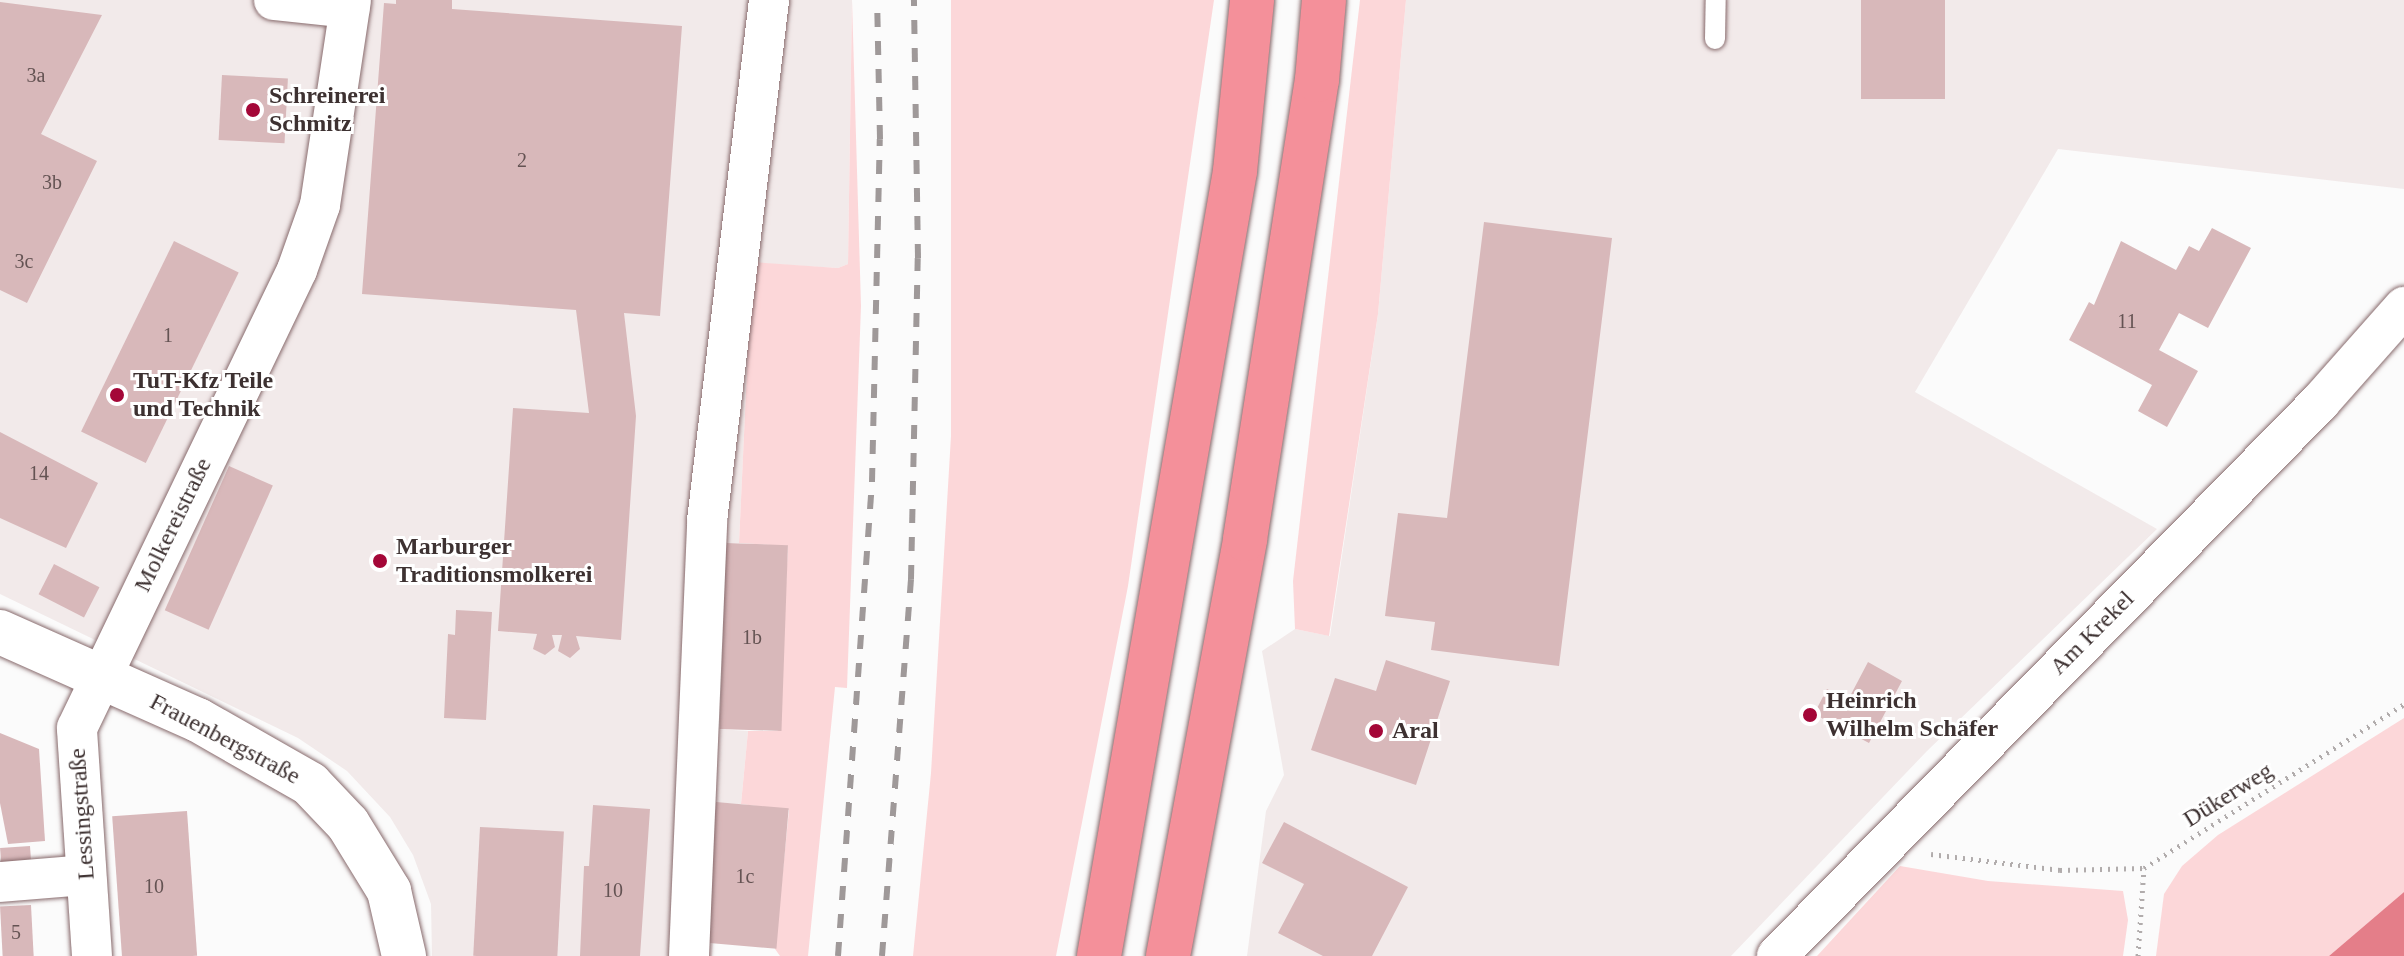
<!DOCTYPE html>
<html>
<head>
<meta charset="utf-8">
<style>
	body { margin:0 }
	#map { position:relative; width:2404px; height:956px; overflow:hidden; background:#fbfbfb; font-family:Georgia,serif }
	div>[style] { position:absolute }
	.built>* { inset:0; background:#f2eaea }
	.green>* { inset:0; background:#fcd7d9 }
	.water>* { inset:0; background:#e47e89 }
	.building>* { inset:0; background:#d8b8ba; transform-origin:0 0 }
	.path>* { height:5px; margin-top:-2.5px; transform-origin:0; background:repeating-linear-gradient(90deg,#b1acac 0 2px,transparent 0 8px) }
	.roads { filter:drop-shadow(0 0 2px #886b6d) drop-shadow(0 0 2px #886b6d) }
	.lane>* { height:20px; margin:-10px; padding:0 10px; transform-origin:10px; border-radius:10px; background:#fff }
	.street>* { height:40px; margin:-20px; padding:0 20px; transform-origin:20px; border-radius:20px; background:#fff }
	.secondary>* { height:44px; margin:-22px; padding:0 22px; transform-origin:22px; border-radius:22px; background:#fff }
	.highway>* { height:44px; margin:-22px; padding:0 22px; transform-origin:22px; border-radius:22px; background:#f4909a }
	.rail>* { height:6px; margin-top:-3px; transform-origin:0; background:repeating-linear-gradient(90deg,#9f9999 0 14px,transparent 0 28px) }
	.dots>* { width:22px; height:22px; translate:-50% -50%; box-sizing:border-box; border:4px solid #fff; border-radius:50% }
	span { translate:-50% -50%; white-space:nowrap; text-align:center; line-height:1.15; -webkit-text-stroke:6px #fff; paint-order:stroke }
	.number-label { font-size:20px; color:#645353 }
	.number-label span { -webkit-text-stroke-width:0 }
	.poi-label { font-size:24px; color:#3d3131; font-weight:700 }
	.left { translate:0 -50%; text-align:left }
	.street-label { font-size:24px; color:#3d3131 }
</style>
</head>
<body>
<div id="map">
	<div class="built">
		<i style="clip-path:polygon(0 0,852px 0,848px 264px,838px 268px,752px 263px,739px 543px,726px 543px,717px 729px,748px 731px,741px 804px,716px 803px,702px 941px,713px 943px,712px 956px,432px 956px,431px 904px,413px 855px,390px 817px,347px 771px,298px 738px,0 594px)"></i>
		<i style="clip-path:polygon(1406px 0,2404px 0,2404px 189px,2058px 149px,1915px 392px,2157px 529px,1927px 751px,1731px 956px,1247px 956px,1266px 811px,1284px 775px,1262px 651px,1295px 629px,1330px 636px,1378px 314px)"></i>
	</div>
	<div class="green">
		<i style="clip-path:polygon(852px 0,861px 306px,847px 688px,835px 687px,808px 956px,780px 956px,775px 949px,789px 810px,741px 804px,748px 731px,778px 731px,788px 546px,739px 543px,752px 262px,838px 268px,848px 264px)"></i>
		<i style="clip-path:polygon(951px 0,1214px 0,1128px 586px,1056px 956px,913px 956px,931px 773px,951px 436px)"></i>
		<i style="clip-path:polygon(1360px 0,1406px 0,1378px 314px,1329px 636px,1295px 629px,1293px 581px)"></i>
		<i style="clip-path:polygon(2404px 718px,2404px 892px,2329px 956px,2156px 956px,2164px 894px,2182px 866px,2218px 835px)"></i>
		<i style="clip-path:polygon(1900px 866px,1988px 881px,2123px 891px,2128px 920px,2123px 956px,1817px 956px)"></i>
	</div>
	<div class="water">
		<i style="clip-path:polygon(2404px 892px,2404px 956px,2329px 956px)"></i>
	</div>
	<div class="building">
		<i style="clip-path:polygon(396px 0,452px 0,452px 9px,682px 26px,660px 316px,624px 313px,636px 416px,621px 640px,576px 636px,580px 649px,570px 658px,558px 651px,562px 635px,552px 635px,555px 647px,545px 655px,533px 649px,537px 634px,498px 631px,513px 408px,589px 413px,576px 310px,362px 294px,384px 3px,396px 4px)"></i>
		<i style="left:1861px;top:0;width:84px;height:99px"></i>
		<i style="clip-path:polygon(0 2px,102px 15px,41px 134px,97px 161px,27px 303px,0 290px)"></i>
		<i style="left:222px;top:75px;width:66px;height:65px;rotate:3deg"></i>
		<i style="clip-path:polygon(1484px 222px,1612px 238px,1559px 666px,1431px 650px,1435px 622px,1385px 616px,1398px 513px,1447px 518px)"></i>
		<i style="clip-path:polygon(2212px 228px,2251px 248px,2208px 328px,2179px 313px,2159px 350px,2198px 371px,2167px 427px,2138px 411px,2152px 385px,2069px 340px,2089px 302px,2094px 305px,2121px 241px,2176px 270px,2189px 246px,2199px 251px)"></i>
		<i style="left:174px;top:241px;width:72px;height:212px;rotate:26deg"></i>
		<i style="clip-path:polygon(0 432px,98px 483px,66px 548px,0 518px)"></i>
		<i style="left:229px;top:466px;width:48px;height:158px;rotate:24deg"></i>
		<i style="left:726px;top:543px;width:62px;height:186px;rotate:2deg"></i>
		<i style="left:54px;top:564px;width:51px;height:34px;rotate:27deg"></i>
		<i style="clip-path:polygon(456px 610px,492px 612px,486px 720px,444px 718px,448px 634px,455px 635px)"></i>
		<i style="clip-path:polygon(1386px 660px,1450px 681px,1416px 785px,1311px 750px,1335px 678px,1376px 691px)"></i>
		<i style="clip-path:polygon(1868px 662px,1902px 681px,1869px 743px,1814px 714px,1827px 689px,1848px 700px)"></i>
		<i style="clip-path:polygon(0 733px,39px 749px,45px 841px,8px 844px,0 803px)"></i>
		<i style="left:716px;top:802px;width:73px;height:141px;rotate:5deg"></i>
		<i style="clip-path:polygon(593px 805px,650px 809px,640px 956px,580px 956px,584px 866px,589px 866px)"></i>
		<i style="left:187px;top:811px;width:145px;height:75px;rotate:86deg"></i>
		<i style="clip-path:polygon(1284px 822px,1408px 887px,1372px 956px,1323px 956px,1278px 933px,1304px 884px,1262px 863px)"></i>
		<i style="left:480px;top:827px;width:84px;height:129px;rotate:3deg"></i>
		<i style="left:30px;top:846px;width:26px;height:30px;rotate:86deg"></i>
		<i style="left:31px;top:905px;width:51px;height:31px;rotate:87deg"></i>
	</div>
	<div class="path">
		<i style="left:1931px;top:854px;width:130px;rotate:7.1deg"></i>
		<i style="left:2060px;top:870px;width:84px;rotate:-1.4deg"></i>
		<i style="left:2144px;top:868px;width:307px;rotate:-32.2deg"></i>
		<i style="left:2138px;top:956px;width:88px;rotate:-86.1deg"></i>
	</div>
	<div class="roads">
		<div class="lane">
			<i style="left:1715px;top:39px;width:39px;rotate:-89deg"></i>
		</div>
		<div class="street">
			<i style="left:274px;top:0;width:76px;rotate:6deg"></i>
			<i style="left:0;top:882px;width:86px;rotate:-4.7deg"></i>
			<i style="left:92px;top:956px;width:228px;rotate:-93.8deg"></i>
			<i style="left:77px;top:728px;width:508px;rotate:-64.34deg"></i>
			<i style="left:297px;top:270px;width:69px;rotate:-70.5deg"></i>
			<i style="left:320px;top:205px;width:207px;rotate:-81.4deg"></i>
			<i style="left:689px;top:956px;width:435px;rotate:-87.6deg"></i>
			<i style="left:707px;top:521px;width:525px;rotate:-83.21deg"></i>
			<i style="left:1777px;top:956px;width:776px;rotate:-45.57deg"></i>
			<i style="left:2320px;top:402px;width:127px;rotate:-48.5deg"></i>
		</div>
		<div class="secondary">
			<i style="left:0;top:632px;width:217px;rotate:24deg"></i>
			<i style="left:198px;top:720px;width:129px;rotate:29.7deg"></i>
			<i style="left:310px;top:784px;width:55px;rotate:46.5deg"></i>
			<i style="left:348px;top:824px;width:79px;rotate:58.5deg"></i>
			<i style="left:389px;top:891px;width:67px;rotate:77deg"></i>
		</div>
		<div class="highway">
			<i style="left:1099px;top:956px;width:797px;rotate:-80.17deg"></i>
			<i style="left:1235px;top:171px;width:172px;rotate:-84.3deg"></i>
			<i style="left:1168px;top:956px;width:424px;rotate:-79.5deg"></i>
			<i style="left:1245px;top:539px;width:465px;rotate:-81.1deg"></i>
			<i style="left:1317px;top:80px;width:80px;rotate:-85deg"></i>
		</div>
	</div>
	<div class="rail">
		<i style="left:838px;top:956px;width:475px;rotate:-85.9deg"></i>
		<i style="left:872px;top:482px;width:343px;rotate:-88.7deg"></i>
		<i style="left:880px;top:139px;width:139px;rotate:-91.2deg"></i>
		<i style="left:882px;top:956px;width:378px;rotate:-85.6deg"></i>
		<i style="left:911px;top:579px;width:321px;rotate:-88.8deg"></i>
		<i style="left:918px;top:258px;width:258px;rotate:-90.9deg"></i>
	</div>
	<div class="dots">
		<i style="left:253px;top:110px;background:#a40738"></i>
		<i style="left:117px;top:395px;background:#a40738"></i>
		<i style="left:380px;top:561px;background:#a40738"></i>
		<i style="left:1810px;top:715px;background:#a40738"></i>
		<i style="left:1376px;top:731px;background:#a40738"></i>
	</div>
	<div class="number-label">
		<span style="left:36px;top:75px">3a</span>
		<span style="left:522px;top:160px">2</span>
		<span style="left:52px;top:182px">3b</span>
		<span style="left:24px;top:261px">3c</span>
		<span style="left:2127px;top:321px">11</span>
		<span style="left:168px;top:335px">1</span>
		<span style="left:39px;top:473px">14</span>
		<span style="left:752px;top:637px">1b</span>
		<span style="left:745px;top:876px">1c</span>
		<span style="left:154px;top:886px">10</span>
		<span style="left:613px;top:890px">10</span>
		<span style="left:16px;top:932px">5</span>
	</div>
	<div class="poi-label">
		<span class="left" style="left:269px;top:110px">Schreinerei<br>Schmitz</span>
		<span class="left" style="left:133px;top:395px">TuT-Kfz Teile<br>und Technik</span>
		<span class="left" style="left:396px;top:561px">Marburger<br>Traditionsmolkerei</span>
		<span class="left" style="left:1826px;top:715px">Heinrich<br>Wilhelm Schäfer</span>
		<span class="left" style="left:1392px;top:731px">Aral</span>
	</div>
	<div class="street-label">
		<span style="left:173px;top:525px;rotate:-64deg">Molkereistraße</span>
		<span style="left:2092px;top:633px;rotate:-45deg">Am Krekel</span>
		<span style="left:225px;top:739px;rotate:28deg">Frauenbergstraße</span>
		<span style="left:2228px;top:795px;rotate:-32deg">Dükerweg</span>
		<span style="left:82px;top:814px;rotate:-94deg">Lessingstraße</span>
	</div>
</div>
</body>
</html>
